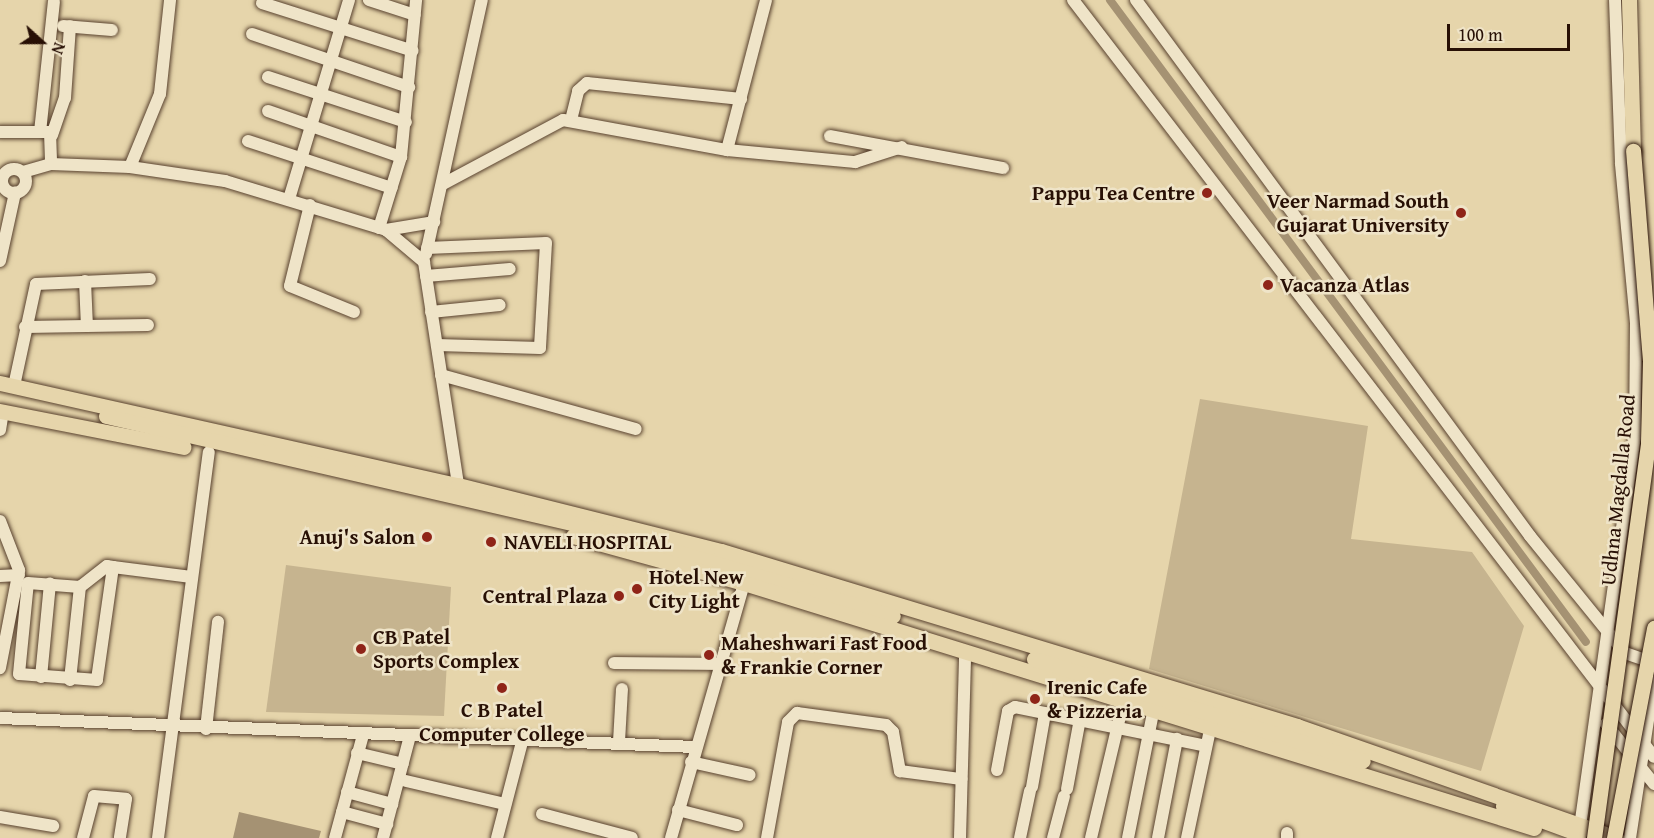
<!DOCTYPE html>
<html>
<head>
<meta charset="utf-8">
<style>
	body { margin:0 }
	#map { position:relative; width:1654px; height:838px; overflow:hidden; background:#e6d5ab; font-family:"Gentium Book Plus",serif }
	div>[style] { position:absolute }
	.green>* { inset:0; background:#c6b48f }
	.water>* { inset:0; background:#a59273 }
	.canal>* { height:8px; margin:-4px; padding:0 4px; transform-origin:4px; border-radius:4px; background:#a59273 }
	.roads { filter:drop-shadow(0 0 2px #58412e) drop-shadow(0 0 2px #58412e) }
	.minor>* { height:12px; margin:-6px; padding:0 6px; transform-origin:6px; border-radius:6px; background:#efe4c8 }
	.minor>.ring { margin:-6px; padding:0; box-sizing:content-box; background:none; border:12px solid #efe4c8; border-radius:50% }
	.major>* { height:15px; margin:-7.5px; padding:0 7.5px; transform-origin:7.5px; border-radius:7.5px; background:#e6d5ab }
	.bridges { filter:drop-shadow(0 0 2px #281005) drop-shadow(0 0 2px #281005) }
	.major-bridge>* { height:15px; margin:-7.5px; padding:0 7.5px; transform-origin:7.5px; border-radius:7.5px; background:#e6d5ab }
	.dots>* { width:16px; height:16px; translate:-50% -50%; box-sizing:border-box; border:3px solid #efe4c8; border-radius:50% }
	span { translate:-50% -50%; white-space:nowrap; text-align:center; line-height:1.15; -webkit-text-stroke:5px #efe4c8; paint-order:stroke }
	.poi-label { font-size:21px; color:#281005; font-weight:700 }
	.right { translate:-100% -50%; text-align:right }
	.left { translate:0 -50%; text-align:left }
	.street-label { font-size:21px; color:#281005 }
	.north { position:absolute; left:12px; top:12px; width:60px; height:60px; -webkit-text-stroke:4px #efe4c8; paint-order:stroke; rotate:111deg; font-size:16px; font-weight:700; line-height:24px; text-align:center; color:#281005 }
	.north::after { content:''; display:block; margin:auto; width:21px; height:27px; background:#281005; clip-path:polygon(50% 0,100% 100%,50% 72%,0 100%) }
	.scale { position:absolute; left:1447px; top:24px; width:123px; height:27px; box-sizing:border-box; border:3px solid #281005; border-top:0; padding-left:8px; font-size:18px; line-height:21px; white-space:nowrap; color:#281005; -webkit-text-stroke:4px #efe4c8; paint-order:stroke }
</style>
</head>
<body>
<div id="map">
	<div class="green">
		<i style="clip-path:polygon(1200px 399px,1368px 426px,1351px 539px,1472px 552px,1524px 626px,1481px 771px,1149px 669px)"></i>
		<i style="clip-path:polygon(286px 565px,451px 587px,444px 716px,266px 712px)"></i>
	</div>
	<div class="water">
		<i style="clip-path:polygon(239px 812px,321px 831px,319px 838px,233px 838px)"></i>
	</div>
	<div class="canal">
		<i style="left:1110px;top:0;width:799px;rotate:53.45deg"></i>
	</div>
	<div class="roads">
		<div class="minor">
			<i style="left:369px;top:0;width:48px;rotate:18.1deg"></i>
			<i style="left:1073px;top:0;width:954px;rotate:52.49deg"></i>
			<i style="left:1136px;top:0;width:665px;rotate:53.68deg"></i>
			<i style="left:1530px;top:536px;width:151px;rotate:50.9deg"></i>
			<i style="left:1625px;top:653px;width:31px;rotate:19deg"></i>
			<i style="left:262px;top:3px;width:158px;rotate:17.6deg"></i>
			<i style="left:63px;top:26px;width:49px;rotate:4.7deg"></i>
			<i style="left:252px;top:34px;width:166px;rotate:18.7deg"></i>
			<i style="left:268px;top:77px;width:145px;rotate:18.1deg"></i>
			<i style="left:268px;top:111px;width:141px;rotate:19.1deg"></i>
			<i style="left:571px;top:120px;width:30px;rotate:-76deg"></i>
			<i style="left:578px;top:91px;width:12px;rotate:-42deg"></i>
			<i style="left:587px;top:83px;width:155px;rotate:5.9deg"></i>
			<i style="left:0;top:132px;width:50px"></i>
			<i style="left:50px;top:132px;width:32px;rotate:88deg"></i>
			<i style="left:40px;top:132px;width:131px;rotate:-83.9deg"></i>
			<i style="left:52px;top:135px;width:39px;rotate:-71deg"></i>
			<i style="left:65px;top:98px;width:72px;rotate:-86deg"></i>
			<i style="left:830px;top:136px;width:176px;rotate:10.5deg"></i>
			<i style="left:248px;top:141px;width:151px;rotate:18.1deg"></i>
			<i style="left:727px;top:150px;width:155px;rotate:-75.4deg"></i>
			<i style="left:130px;top:167px;width:79px;rotate:-67.7deg"></i>
			<i style="left:160px;top:94px;width:95px;rotate:-83.9deg"></i>
			<i class="ring" style="left:2px;top:169px;width:12px;height:12px"></i>
			<i style="left:23px;top:172px;width:29px;rotate:-16deg"></i>
			<i style="left:51px;top:164px;width:79px;rotate:2.2deg"></i>
			<i style="left:130px;top:167px;width:96px;rotate:8.4deg"></i>
			<i style="left:225px;top:181px;width:168px;rotate:16.9deg"></i>
			<i style="left:386px;top:230px;width:50px;rotate:40.1deg"></i>
			<i style="left:424px;top:262px;width:226px;rotate:81.3deg"></i>
			<i style="left:443px;top:184px;width:136px;rotate:-28.1deg"></i>
			<i style="left:563px;top:120px;width:167px;rotate:10.4deg"></i>
			<i style="left:727px;top:150px;width:129px;rotate:5.4deg"></i>
			<i style="left:855px;top:162px;width:49px;rotate:-17.7deg"></i>
			<i style="left:289px;top:199px;width:208px;rotate:-73.2deg"></i>
			<i style="left:310px;top:205px;width:83px;rotate:103.9deg"></i>
			<i style="left:290px;top:286px;width:69px;rotate:22.1deg"></i>
			<i style="left:379px;top:228px;width:74px;rotate:-72.8deg"></i>
			<i style="left:401px;top:157px;width:158px;rotate:-84.5deg"></i>
			<i style="left:386px;top:230px;width:49px;rotate:-9.5deg"></i>
			<i style="left:427px;top:248px;width:119px;rotate:-2.4deg"></i>
			<i style="left:546px;top:243px;width:105px;rotate:93.3deg"></i>
			<i style="left:540px;top:348px;width:103px;rotate:-178.3deg"></i>
			<i style="left:426px;top:254px;width:260px;rotate:-77.6deg"></i>
			<i style="left:0;top:261px;width:70px;rotate:-77.6deg"></i>
			<i style="left:426px;top:276px;width:84px;rotate:-4.8deg"></i>
			<i style="left:85px;top:281px;width:45px;rotate:87.5deg"></i>
			<i style="left:431px;top:312px;width:69px;rotate:-5.8deg"></i>
			<i style="left:25px;top:327px;width:123px;rotate:-0.9deg"></i>
			<i style="left:441px;top:375px;width:202px;rotate:15.5deg"></i>
			<i style="left:14px;top:386px;width:104px;rotate:-77.8deg"></i>
			<i style="left:36px;top:284px;width:114px;rotate:-2.5deg"></i>
			<i style="left:0;top:430px;width:18px;rotate:-81deg"></i>
			<i style="left:0;top:521px;width:53px;rotate:68.8deg"></i>
			<i style="left:19px;top:570px;width:100px;rotate:101deg"></i>
			<i style="left:113px;top:567px;width:114px;rotate:98.1deg"></i>
			<i style="left:97px;top:680px;width:78px;rotate:-175.6deg"></i>
			<i style="left:19px;top:674px;width:91px;rotate:-84.4deg"></i>
			<i style="left:28px;top:583px;width:52px;rotate:4.4deg"></i>
			<i style="left:80px;top:587px;width:34px;rotate:-38deg"></i>
			<i style="left:107px;top:566px;width:6px;rotate:9deg"></i>
			<i style="left:113px;top:567px;width:79px;rotate:7.3deg"></i>
			<i style="left:191px;top:577px;width:1px;rotate:-90deg"></i>
			<i style="left:0;top:576px;width:19px;rotate:-3deg"></i>
			<i style="left:614px;top:663px;width:106px;rotate:0.5deg"></i>
			<i style="left:41px;top:677px;width:94px;rotate:-84.5deg"></i>
			<i style="left:70px;top:680px;width:94px;rotate:-83.9deg"></i>
			<i style="left:0;top:718px;width:696px;rotate:2.39deg"></i>
			<i style="left:1606px;top:724px;width:77px;rotate:51.3deg"></i>
			<i style="left:206px;top:729px;width:108px;rotate:-83.6deg"></i>
			<i style="left:619px;top:742px;width:53px;rotate:-86.8deg"></i>
			<i style="left:357px;top:753px;width:47px;rotate:13.4deg"></i>
			<i style="left:691px;top:762px;width:60px;rotate:12.4deg"></i>
			<i style="left:997px;top:770px;width:60px;rotate:-79.4deg"></i>
			<i style="left:1008px;top:711px;width:8px;rotate:-30deg"></i>
			<i style="left:1015px;top:707px;width:195px;rotate:11.5deg"></i>
			<i style="left:406px;top:781px;width:102px;rotate:13.1deg"></i>
			<i style="left:1032px;top:787px;width:75px;rotate:-80deg"></i>
			<i style="left:1067px;top:789px;width:71px;rotate:-79.5deg"></i>
			<i style="left:347px;top:792px;width:47px;rotate:14.9deg"></i>
			<i style="left:678px;top:810px;width:61px;rotate:14.3deg"></i>
			<i style="left:342px;top:812px;width:47px;rotate:14.9deg"></i>
			<i style="left:542px;top:814px;width:93px;rotate:14.9deg"></i>
			<i style="left:0;top:817px;width:54px;rotate:9.6deg"></i>
			<i style="left:1579px;top:834px;width:400px;rotate:-82deg"></i>
			<i style="left:1635px;top:438px;width:115px;rotate:-89.5deg"></i>
			<i style="left:1636px;top:323px;width:161px;rotate:-95.4deg"></i>
			<i style="left:1621px;top:163px;width:163px;rotate:-92.1deg"></i>
			<i style="left:83px;top:838px;width:43px;rotate:-75.3deg"></i>
			<i style="left:94px;top:796px;width:32px;rotate:5deg"></i>
			<i style="left:126px;top:799px;width:39px;rotate:99deg"></i>
			<i style="left:158px;top:838px;width:389px;rotate:-82.5deg"></i>
			<i style="left:335px;top:838px;width:107px;rotate:-74.8deg"></i>
			<i style="left:383px;top:838px;width:106px;rotate:-75.2deg"></i>
			<i style="left:497px;top:838px;width:103px;rotate:-75.4deg"></i>
			<i style="left:671px;top:838px;width:273px;rotate:-74deg"></i>
			<i style="left:767px;top:838px;width:118px;rotate:-79.7deg"></i>
			<i style="left:788px;top:722px;width:13px;rotate:-45deg"></i>
			<i style="left:797px;top:713px;width:90px;rotate:7.7deg"></i>
			<i style="left:886px;top:725px;width:10px;rotate:45deg"></i>
			<i style="left:893px;top:732px;width:40px;rotate:80deg"></i>
			<i style="left:900px;top:771px;width:62px;rotate:7.5deg"></i>
			<i style="left:960px;top:838px;width:184px;rotate:-88.4deg"></i>
			<i style="left:1020px;top:838px;width:48px;rotate:-78deg"></i>
			<i style="left:1053px;top:838px;width:43px;rotate:-75.3deg"></i>
			<i style="left:1091px;top:838px;width:138px;rotate:-76.6deg"></i>
			<i style="left:1128px;top:838px;width:127px;rotate:-78.7deg"></i>
			<i style="left:1158px;top:838px;width:101px;rotate:-79.1deg"></i>
			<i style="left:1187px;top:838px;width:110px;rotate:-78deg"></i>
			<i style="left:1287px;top:838px;width:5px;rotate:-90deg"></i>
			<i style="left:1630px;top:838px;width:158px;rotate:-81.3deg"></i>
		</div>
		<div class="major">
			<i style="left:1629px;top:0;width:151px;rotate:88.5deg"></i>
			<i style="left:0;top:383px;width:469px;rotate:12.6deg"></i>
			<i style="left:458px;top:485px;width:271px;rotate:14.1deg"></i>
			<i style="left:721px;top:551px;width:602px;rotate:16.9deg"></i>
			<i style="left:1297px;top:726px;width:338px;rotate:19.3deg"></i>
			<i style="left:0;top:411px;width:187px;rotate:11.1deg"></i>
			<i style="left:106px;top:416px;width:513px;rotate:12.95deg"></i>
			<i style="left:606px;top:531px;width:299px;rotate:16.5deg"></i>
			<i style="left:573px;top:536px;width:177px;rotate:15.4deg"></i>
			<i style="left:744px;top:583px;width:827px;rotate:17.23deg"></i>
			<i style="left:1034px;top:659px;width:344px;rotate:17.2deg"></i>
			<i style="left:1503px;top:806px;width:81px;rotate:20.2deg"></i>
		</div>
	</div>
	<div class="bridges">
		<div class="major-bridge">
			<i style="left:1594px;top:838px;width:400px;rotate:-82.2deg"></i>
			<i style="left:1648px;top:442px;width:81px;rotate:-88.6deg"></i>
			<i style="left:1650px;top:361px;width:211px;rotate:-94.6deg"></i>
			<i style="left:1614px;top:838px;width:214px;rotate:-79.2deg"></i>
		</div>
	</div>
	<div class="dots">
		<i style="left:1207px;top:193px;background:#8f2418"></i>
		<i style="left:1461px;top:213px;background:#8f2418"></i>
		<i style="left:1268px;top:285px;background:#8f2418"></i>
		<i style="left:427px;top:537px;background:#8f2418"></i>
		<i style="left:491px;top:542px;background:#8f2418"></i>
		<i style="left:637px;top:589px;background:#8f2418"></i>
		<i style="left:619px;top:596px;background:#8f2418"></i>
		<i style="left:361px;top:649px;background:#8f2418"></i>
		<i style="left:709px;top:655px;background:#8f2418"></i>
		<i style="left:502px;top:688px;background:#8f2418"></i>
		<i style="left:1035px;top:699px;background:#8f2418"></i>
	</div>
	<div class="poi-label">
		<span class="right" style="left:1195px;top:193px">Pappu Tea Centre</span>
		<span class="right" style="left:1449px;top:213px">Veer Narmad South<br>Gujarat University</span>
		<span class="left" style="left:1280px;top:285px">Vacanza Atlas</span>
		<span class="right" style="left:415px;top:537px">Anuj's Salon</span>
		<span class="left" style="left:504px;top:542px">NAVELI HOSPITAL</span>
		<span class="left" style="left:649px;top:589px">Hotel New<br>City Light</span>
		<span class="right" style="left:607px;top:596px">Central Plaza</span>
		<span class="left" style="left:373px;top:649px">CB Patel<br>Sports Complex</span>
		<span class="left" style="left:721px;top:655px">Maheshwari Fast Food<br>&amp; Frankie Corner</span>
		<span class="left" style="left:1047px;top:699px">Irenic Cafe<br>&amp; Pizzeria</span>
		<span style="left:502px;top:722px">C B Patel<br>Computer College</span>
	</div>
	<div class="street-label">
		<span style="left:1618px;top:490px;rotate:-84deg">Udhna Magdalla Road</span>
	</div>
	<div class="north">N</div>
	<div class="scale">100 m</div>
</div>
</body>
</html>
